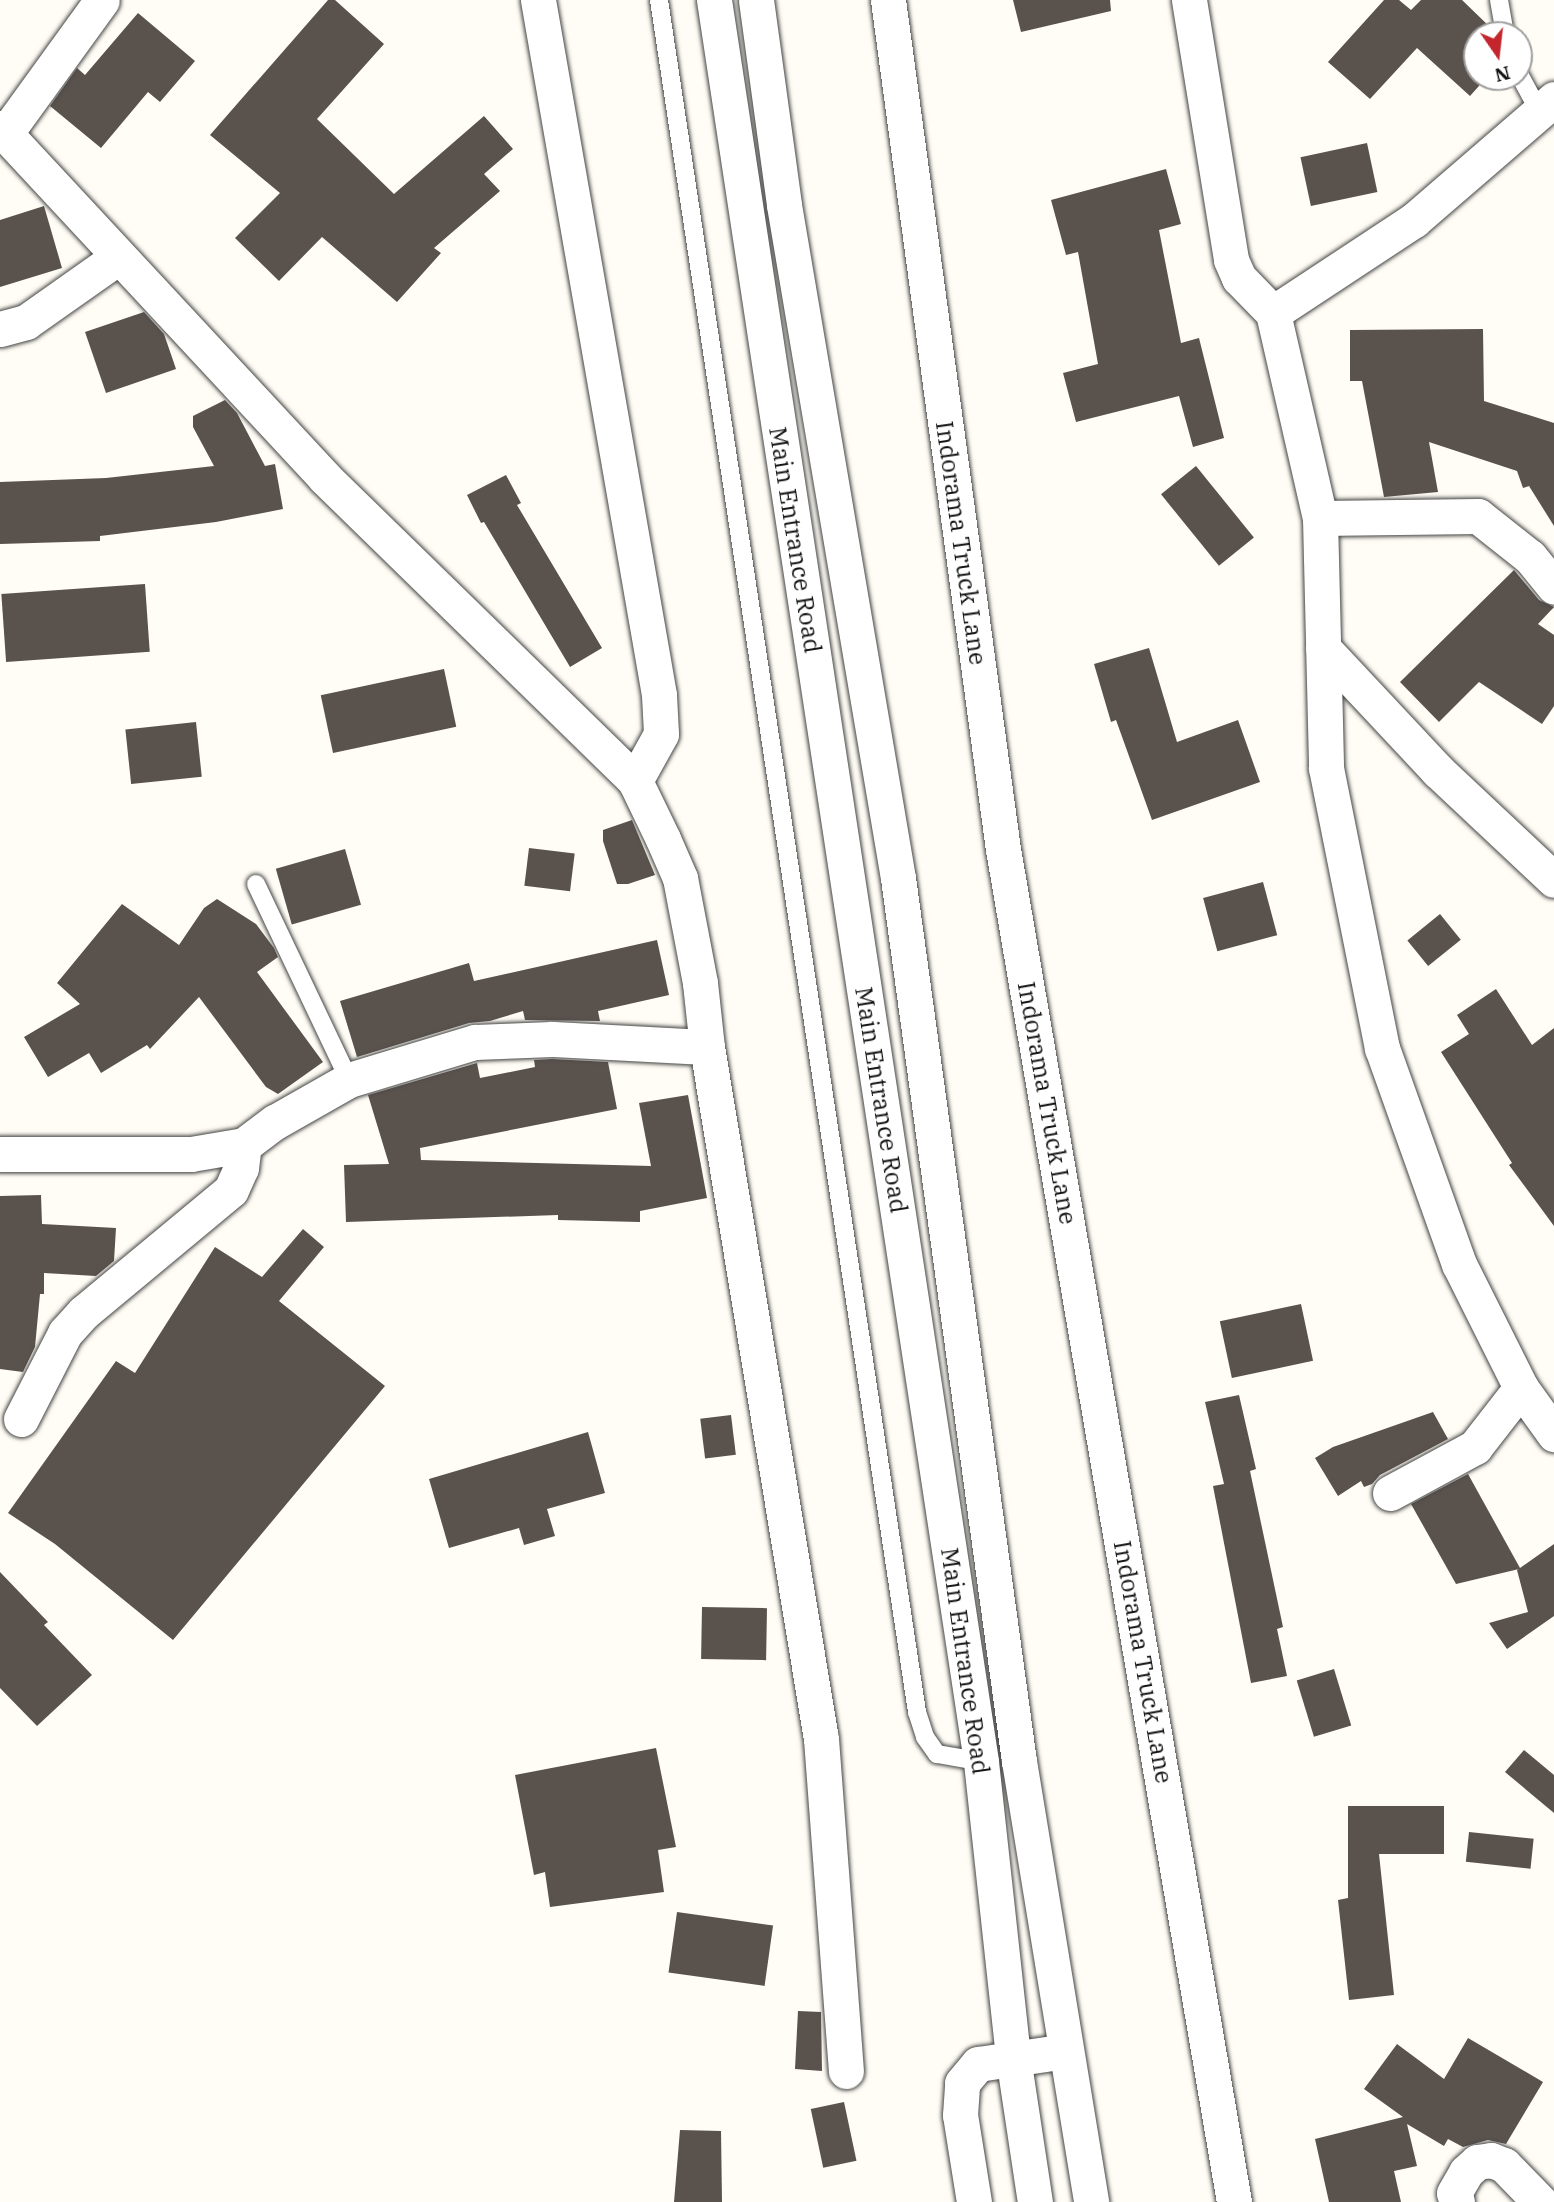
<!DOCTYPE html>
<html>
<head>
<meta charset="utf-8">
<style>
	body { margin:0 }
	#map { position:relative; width:1554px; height:2202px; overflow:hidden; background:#fffdf5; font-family:"IBM Plex Serif",serif }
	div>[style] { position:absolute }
	.building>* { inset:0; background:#5a524d; transform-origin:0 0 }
	.roads { filter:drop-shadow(0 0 2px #444) drop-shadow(0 0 2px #444) }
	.lane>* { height:18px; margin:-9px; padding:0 9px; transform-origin:9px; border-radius:9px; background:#fff }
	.street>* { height:35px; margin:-17.5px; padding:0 17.5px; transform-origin:17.5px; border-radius:17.5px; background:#fff }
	span { translate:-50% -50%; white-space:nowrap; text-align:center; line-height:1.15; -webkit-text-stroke:7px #fff; paint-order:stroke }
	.street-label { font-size:24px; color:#111 }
	.north { position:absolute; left:1463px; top:21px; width:70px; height:70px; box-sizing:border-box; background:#fff; border:2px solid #a0a0a0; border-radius:50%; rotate:166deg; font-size:19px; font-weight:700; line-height:28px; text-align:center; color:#111 }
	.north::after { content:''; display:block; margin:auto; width:24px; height:32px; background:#c4262e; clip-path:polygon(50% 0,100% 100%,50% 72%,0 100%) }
</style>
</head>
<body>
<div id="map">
	<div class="building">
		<i style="clip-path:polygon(328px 0,335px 0,384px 44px,317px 119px,394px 194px,484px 116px,513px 149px,484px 174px,500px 191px,434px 248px,441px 253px,397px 302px,322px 237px,279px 281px,235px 238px,280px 193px,210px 135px)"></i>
		<i style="clip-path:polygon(1013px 0,1110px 0,1111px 11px,1021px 32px)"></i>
		<i style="clip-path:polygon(1384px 0,1399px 0,1411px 10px,1421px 0,1462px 0,1492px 29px,1493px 35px,1477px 35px,1477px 77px,1487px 77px,1470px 96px,1417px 48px,1370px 99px,1328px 62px)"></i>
		<i style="clip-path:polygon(138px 13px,195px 61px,160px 102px,148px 92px,101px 148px,50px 106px,77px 68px,85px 75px)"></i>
		<i style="left:1367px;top:143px;width:50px;height:68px;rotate:78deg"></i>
		<i style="clip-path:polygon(1166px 169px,1181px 224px,1159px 230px,1181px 343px,1199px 338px,1224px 438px,1193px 447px,1179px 396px,1076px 422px,1063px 373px,1098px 364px,1078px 252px,1066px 255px,1051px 200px)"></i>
		<i style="clip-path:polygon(44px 206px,62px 268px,0 287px,0 220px)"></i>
		<i style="clip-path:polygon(144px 312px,164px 334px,176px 369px,106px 393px,85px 332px)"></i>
		<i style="clip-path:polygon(1483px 329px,1484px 401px,1554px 423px,1554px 526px,1529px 486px,1523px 488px,1517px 471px,1429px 442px,1438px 492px,1384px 497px,1362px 381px,1350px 381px,1350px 330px)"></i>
		<i style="clip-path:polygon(225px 400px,237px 413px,265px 466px,275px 464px,283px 509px,216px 522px,100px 536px,100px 541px,0 544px,0 482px,106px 478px,214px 466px,193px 427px,193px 416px)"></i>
		<i style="left:1196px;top:466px;width:92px;height:45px;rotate:51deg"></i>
		<i style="clip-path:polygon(506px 475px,521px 503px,517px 505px,602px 648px,570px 667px,484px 522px,481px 523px,467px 495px)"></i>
		<i style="clip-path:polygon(1514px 570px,1539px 600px,1554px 607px,1538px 624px,1554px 635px,1554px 706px,1542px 724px,1479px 682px,1439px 722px,1400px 682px)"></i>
		<i style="left:145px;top:584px;width:68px;height:144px;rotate:86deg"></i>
		<i style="clip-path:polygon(1149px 648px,1177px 742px,1238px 720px,1260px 782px,1152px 820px,1116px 720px,1111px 722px,1094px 664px)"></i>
		<i style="left:444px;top:669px;width:59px;height:126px;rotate:78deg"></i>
		<i style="left:196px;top:722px;width:55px;height:71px;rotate:84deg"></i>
		<i style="clip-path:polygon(632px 820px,655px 875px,628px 884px,617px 884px,603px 841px,603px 830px)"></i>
		<i style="left:529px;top:848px;width:46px;height:38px;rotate:7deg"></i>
		<i style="left:345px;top:849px;width:58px;height:72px;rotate:74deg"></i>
		<i style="left:1263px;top:882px;width:55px;height:62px;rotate:75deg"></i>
		<i style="clip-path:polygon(217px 899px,256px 924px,274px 948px,278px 957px,257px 972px,323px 1062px,278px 1094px,266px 1087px,199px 997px,150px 1049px,147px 1045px,101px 1073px,89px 1053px,48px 1077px,24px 1037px,80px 1004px,57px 983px,122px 904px,179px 945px,204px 908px)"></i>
		<i style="left:1440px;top:914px;width:33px;height:42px;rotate:51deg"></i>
		<i style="clip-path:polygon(657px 940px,669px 995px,598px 1011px,600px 1021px,525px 1020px,523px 1011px,490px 1021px,469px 1023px,357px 1057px,340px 1001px,469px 963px,474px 981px)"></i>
		<i style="clip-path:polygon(1496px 989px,1532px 1045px,1554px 1028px,1554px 1226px,1509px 1165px,1512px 1163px,1441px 1052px,1469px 1034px,1457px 1015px)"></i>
		<i style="clip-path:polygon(552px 1059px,608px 1062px,617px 1109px,420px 1148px,421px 1160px,651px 1166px,639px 1103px,688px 1095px,707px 1198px,640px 1211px,640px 1222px,558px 1220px,558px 1215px,346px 1222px,344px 1165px,389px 1164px,368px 1095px,477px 1063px,480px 1078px,535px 1067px,534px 1060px)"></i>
		<i style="clip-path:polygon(41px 1195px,42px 1224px,116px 1228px,114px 1261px,96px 1276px,44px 1273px,44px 1294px,40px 1294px,35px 1347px,23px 1372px,0 1369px,0 1196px)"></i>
		<i style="clip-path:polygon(303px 1229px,324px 1247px,279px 1301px,385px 1386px,173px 1640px,55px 1544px,8px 1513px,116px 1361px,135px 1373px,215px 1247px,262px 1277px)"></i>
		<i style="left:1301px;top:1304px;width:58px;height:83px;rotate:78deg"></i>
		<i style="clip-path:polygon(1239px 1395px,1256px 1469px,1250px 1471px,1283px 1627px,1277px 1629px,1287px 1676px,1251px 1683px,1213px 1486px,1224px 1484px,1205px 1402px)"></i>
		<i style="clip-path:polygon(1433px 1412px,1448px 1439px,1380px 1475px,1372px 1484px,1364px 1487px,1361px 1481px,1338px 1496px,1315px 1458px,1333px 1447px)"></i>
		<i style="left:731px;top:1415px;width:40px;height:31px;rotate:83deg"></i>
		<i style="clip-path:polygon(588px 1432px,605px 1493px,547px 1509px,555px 1536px,524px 1545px,519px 1528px,449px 1548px,429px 1479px)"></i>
		<i style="clip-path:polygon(1468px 1474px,1520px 1568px,1554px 1544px,1554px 1616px,1507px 1649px,1489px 1623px,1528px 1612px,1517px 1570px,1519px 1569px,1456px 1584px,1411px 1504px)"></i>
		<i style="clip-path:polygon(0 1572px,48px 1622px,44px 1625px,92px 1675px,37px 1726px,0 1688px)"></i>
		<i style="left:702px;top:1607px;width:65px;height:52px;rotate:1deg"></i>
		<i style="left:1334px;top:1669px;width:59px;height:39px;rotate:73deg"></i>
		<i style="clip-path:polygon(656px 1748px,676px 1847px,658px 1850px,664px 1892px,550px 1907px,545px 1872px,534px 1875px,515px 1775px)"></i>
		<i style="clip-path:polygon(1524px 1750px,1554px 1775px,1554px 1813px,1505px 1772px)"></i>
		<i style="clip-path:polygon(1348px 1806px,1444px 1806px,1444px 1854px,1379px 1854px,1394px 1995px,1349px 2000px,1338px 1900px,1348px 1898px)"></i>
		<i style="left:1469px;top:1832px;width:65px;height:30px;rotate:6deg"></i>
		<i style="left:677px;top:1912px;width:97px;height:61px;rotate:8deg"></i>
		<i style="clip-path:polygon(798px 2011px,821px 2012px,822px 2071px,795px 2069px)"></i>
		<i style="clip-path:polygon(1468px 2038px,1543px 2082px,1506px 2144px,1488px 2140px,1463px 2147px,1448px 2139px,1444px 2146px,1407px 2124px,1417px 2166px,1394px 2171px,1401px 2202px,1329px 2202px,1315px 2139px,1403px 2117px,1364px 2089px,1397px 2044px,1444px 2079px)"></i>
		<i style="left:844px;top:2102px;width:60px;height:34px;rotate:78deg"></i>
		<i style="clip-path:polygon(680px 2130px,721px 2131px,722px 2202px,674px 2202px)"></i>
	</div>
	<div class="roads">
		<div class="lane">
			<i style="left:659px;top:0;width:1731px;rotate:81.43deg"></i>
			<i style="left:917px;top:1712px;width:26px;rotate:72deg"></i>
			<i style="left:925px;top:1737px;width:21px;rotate:55deg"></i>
			<i style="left:937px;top:1754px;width:48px;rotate:9.7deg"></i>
			<i style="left:1499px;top:0;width:36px;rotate:80deg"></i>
			<i style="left:1519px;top:74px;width:44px;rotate:61.7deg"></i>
			<i style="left:256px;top:884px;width:217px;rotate:64.6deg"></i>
		</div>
		<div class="street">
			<i style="left:538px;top:0;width:705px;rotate:80.12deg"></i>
			<i style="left:659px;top:695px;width:39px;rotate:87deg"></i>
			<i style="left:661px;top:734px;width:54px;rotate:119deg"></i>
			<i style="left:714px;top:0;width:1782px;rotate:81.38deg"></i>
			<i style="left:981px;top:1762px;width:297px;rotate:83.8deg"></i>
			<i style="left:1013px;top:2057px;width:147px;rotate:81.4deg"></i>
			<i style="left:756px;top:0;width:207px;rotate:82.2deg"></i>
			<i style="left:784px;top:205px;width:683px;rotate:80.39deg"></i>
			<i style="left:898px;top:878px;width:891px;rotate:82.2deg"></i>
			<i style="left:1019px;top:1761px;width:447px;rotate:80.7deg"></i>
			<i style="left:888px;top:0;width:857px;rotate:82.29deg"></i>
			<i style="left:1003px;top:849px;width:1373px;rotate:80.31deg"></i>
			<i style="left:1189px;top:0;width:263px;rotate:80.8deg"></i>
			<i style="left:1231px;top:260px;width:20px;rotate:66deg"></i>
			<i style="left:1239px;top:278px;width:49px;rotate:45.8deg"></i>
			<i style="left:1273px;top:313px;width:210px;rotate:77.1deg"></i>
			<i style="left:1320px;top:518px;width:250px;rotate:88.6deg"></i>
			<i style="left:1326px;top:768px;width:286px;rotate:78.7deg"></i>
			<i style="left:1382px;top:1048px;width:229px;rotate:70.4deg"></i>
			<i style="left:1459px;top:1264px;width:139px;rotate:63.4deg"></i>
			<i style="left:1521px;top:1388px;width:57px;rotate:54.3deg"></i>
			<i style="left:0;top:128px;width:478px;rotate:47.1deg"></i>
			<i style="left:325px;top:478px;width:433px;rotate:44.3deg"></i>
			<i style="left:635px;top:781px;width:64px;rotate:64.2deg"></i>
			<i style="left:663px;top:839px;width:43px;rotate:66.4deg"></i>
			<i style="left:680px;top:878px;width:107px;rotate:79.2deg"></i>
			<i style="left:700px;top:983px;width:64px;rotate:83.8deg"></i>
			<i style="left:707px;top:1047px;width:701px;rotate:80.65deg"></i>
			<i style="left:821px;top:1739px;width:333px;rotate:85.7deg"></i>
			<i style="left:5px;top:134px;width:165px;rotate:-54.1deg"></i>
			<i style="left:1273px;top:313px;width:169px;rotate:-33.4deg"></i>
			<i style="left:1414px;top:220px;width:185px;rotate:-40.8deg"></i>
			<i style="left:0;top:329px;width:27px;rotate:-15deg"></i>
			<i style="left:26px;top:322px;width:113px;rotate:-35.2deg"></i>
			<i style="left:1320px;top:518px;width:158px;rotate:-0.7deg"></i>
			<i style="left:1478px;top:516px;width:66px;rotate:38.3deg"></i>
			<i style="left:1530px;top:557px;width:38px;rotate:51deg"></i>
			<i style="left:1323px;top:648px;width:168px;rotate:46.9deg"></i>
			<i style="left:1438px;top:771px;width:159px;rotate:43.2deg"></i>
			<i style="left:0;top:1154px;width:191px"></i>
			<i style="left:191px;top:1154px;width:54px;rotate:-9.6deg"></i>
			<i style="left:244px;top:1145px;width:39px;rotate:-37deg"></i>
			<i style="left:275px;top:1122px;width:85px;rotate:-29.6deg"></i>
			<i style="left:349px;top:1080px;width:132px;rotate:-16.8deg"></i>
			<i style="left:475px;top:1042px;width:77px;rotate:-2.2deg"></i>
			<i style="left:552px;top:1039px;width:155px;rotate:3deg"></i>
			<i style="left:21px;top:1419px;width:97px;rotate:-62.9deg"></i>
			<i style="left:65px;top:1333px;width:27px;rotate:-48deg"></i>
			<i style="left:83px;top:1313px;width:192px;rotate:-39.7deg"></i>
			<i style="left:231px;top:1190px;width:24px;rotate:-66deg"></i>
			<i style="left:241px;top:1168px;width:23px;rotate:-83deg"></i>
			<i style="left:1390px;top:1493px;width:97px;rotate:-28.4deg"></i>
			<i style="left:1475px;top:1447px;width:75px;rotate:-52.1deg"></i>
			<i style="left:974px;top:2202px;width:88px;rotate:-99.1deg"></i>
			<i style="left:960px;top:2115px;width:32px;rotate:-86deg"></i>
			<i style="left:962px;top:2083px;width:25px;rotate:-50deg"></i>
			<i style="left:978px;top:2064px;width:89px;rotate:-8.4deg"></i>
			<i style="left:1457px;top:2202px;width:9px;rotate:-108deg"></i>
			<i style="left:1454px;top:2193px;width:24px;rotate:-60deg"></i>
			<i style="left:1466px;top:2172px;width:15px;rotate:-42deg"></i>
			<i style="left:1477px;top:2162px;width:14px;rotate:-8deg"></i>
			<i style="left:1491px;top:2160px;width:14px;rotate:21deg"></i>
			<i style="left:1504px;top:2165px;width:52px;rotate:45.8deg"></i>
		</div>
	</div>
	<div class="street-label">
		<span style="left:795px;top:540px;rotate:81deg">Main Entrance Road</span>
		<span style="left:961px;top:543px;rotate:82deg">Indorama Truck Lane</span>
		<span style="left:881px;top:1100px;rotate:81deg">Main Entrance Road</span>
		<span style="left:1047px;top:1103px;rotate:80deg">Indorama Truck Lane</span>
		<span style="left:965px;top:1661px;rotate:82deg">Main Entrance Road</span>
		<span style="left:1143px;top:1662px;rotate:80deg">Indorama Truck Lane</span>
	</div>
	<div class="north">N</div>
</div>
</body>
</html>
